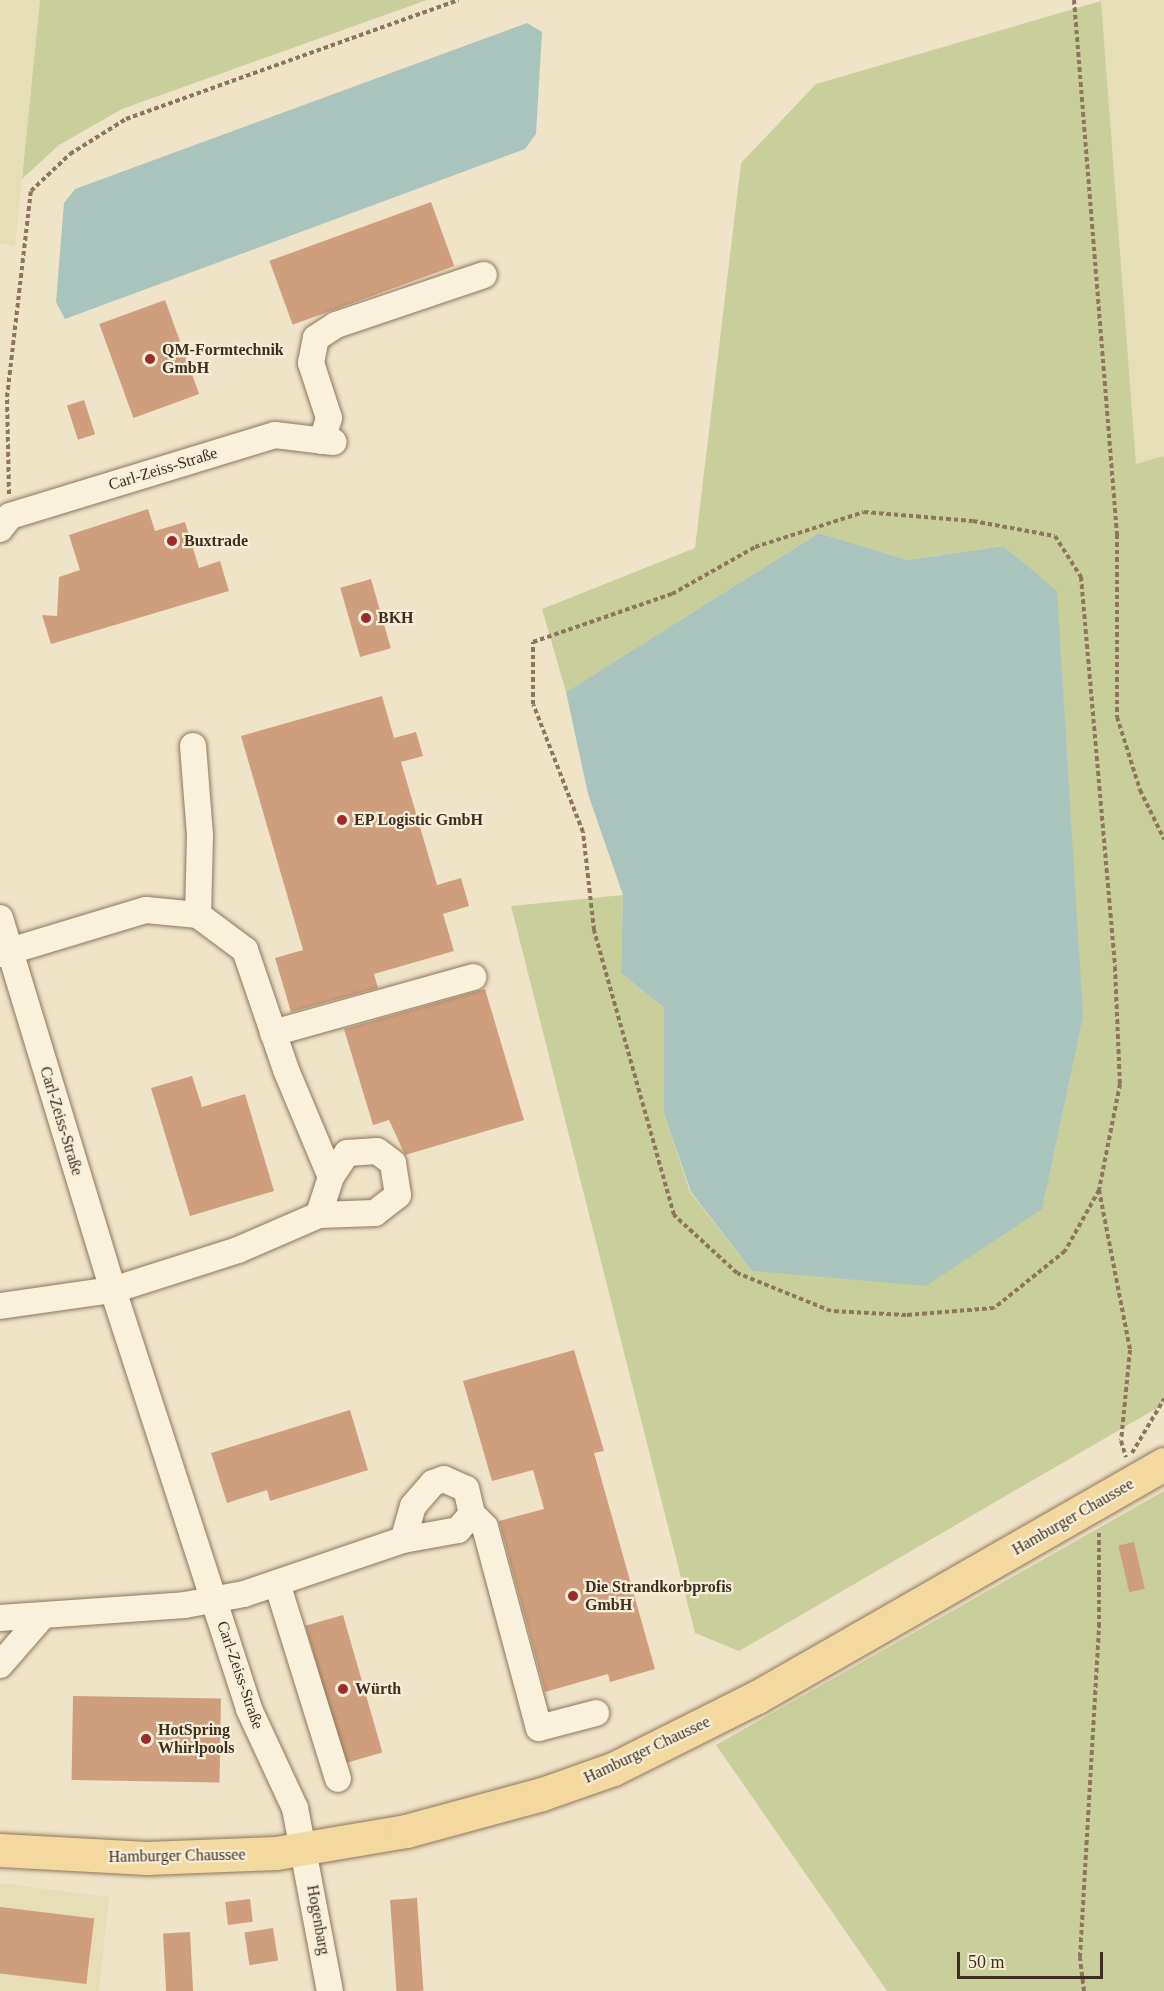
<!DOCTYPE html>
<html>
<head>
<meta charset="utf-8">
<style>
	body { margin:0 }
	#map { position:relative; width:1164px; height:1991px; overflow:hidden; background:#f0e4c8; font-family:Georgia,serif }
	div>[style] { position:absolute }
	.farmland>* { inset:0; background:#e6deb5 }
	.green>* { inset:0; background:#c9cf9b }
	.water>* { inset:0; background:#a9c4bc }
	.building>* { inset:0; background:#cf9f7d; transform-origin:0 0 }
	.path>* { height:4px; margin-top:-2px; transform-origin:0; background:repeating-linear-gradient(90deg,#8d765c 0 4.5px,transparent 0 7.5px) }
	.roads { filter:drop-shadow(0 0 2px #8d765c) drop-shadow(0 0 2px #8d765c) }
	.minor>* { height:26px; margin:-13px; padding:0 13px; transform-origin:13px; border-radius:13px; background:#faf1dc }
	.major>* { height:33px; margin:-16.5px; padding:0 16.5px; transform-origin:16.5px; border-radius:16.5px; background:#f3d9a0 }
	.dots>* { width:16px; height:16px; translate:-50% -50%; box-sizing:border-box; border:3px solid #f7eed8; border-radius:50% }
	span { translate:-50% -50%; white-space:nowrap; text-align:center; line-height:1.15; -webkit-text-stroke:4.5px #f7eed8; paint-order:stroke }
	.poi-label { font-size:16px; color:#3d2e20; font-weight:700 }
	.left { translate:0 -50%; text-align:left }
	.street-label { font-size:16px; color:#3d2e20 }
	.scale { position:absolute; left:957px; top:1952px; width:146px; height:27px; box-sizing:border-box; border:3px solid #3d2e20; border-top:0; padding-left:8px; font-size:18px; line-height:21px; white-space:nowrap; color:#3d2e20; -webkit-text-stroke:4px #f7eed8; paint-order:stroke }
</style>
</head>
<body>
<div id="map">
	<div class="farmland">
		<i style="clip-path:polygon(0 0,40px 0,15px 246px,0 243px)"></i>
		<i style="clip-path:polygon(1100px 0,1164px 0,1164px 456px,1136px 465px)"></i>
		<i style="clip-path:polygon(0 1883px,109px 1897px,99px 1991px,0 1991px)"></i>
	</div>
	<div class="green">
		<i style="clip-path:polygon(40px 0,427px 0,122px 109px,59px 145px,22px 179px)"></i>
		<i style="clip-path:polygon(1101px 1px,1136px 464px,1164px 456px,1164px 1404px,739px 1651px,695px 1633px,511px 906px,623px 895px,621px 973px,664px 1008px,664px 1114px,690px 1192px,752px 1271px,1003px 546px,908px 560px,819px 533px,566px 692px,542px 609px,695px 548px,741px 163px,816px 84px)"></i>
		<i style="clip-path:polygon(1164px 1491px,1164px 1991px,887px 1991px,716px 1745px)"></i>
	</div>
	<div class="water">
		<i style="clip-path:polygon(527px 23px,542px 32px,536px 134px,525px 149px,65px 319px,56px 302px,64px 203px,75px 189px)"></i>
		<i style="clip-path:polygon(819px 533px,908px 560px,1003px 546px,1057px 591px,1083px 1016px,1042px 1209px,926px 1286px,752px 1271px,691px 1192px,664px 1114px,664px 1008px,621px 973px,623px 895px,588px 794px,566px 692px)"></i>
	</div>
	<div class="building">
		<i style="left:431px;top:202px;width:68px;height:172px;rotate:70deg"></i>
		<i style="left:165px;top:300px;width:100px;height:70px;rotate:70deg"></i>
		<i style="left:84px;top:400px;width:36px;height:18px;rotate:72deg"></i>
		<i style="clip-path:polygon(148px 509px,155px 531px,185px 522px,199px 568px,220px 561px,229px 591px,51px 644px,42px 615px,57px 616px,59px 577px,80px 570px,69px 535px)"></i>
		<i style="left:371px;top:579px;width:72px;height:32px;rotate:74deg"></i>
		<i style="clip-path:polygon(382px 696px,394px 738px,416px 732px,423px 756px,401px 762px,437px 885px,461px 878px,469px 906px,443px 914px,454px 951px,374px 974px,378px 988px,291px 1012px,275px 958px,303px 950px,241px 736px)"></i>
		<i style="clip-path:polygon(485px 989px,524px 1120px,405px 1155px,389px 1120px,373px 1125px,344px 1029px)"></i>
		<i style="clip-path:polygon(192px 1076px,202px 1107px,245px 1094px,274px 1191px,190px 1216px,151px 1088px)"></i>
		<i style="clip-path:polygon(574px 1350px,604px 1451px,594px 1453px,655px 1669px,610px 1682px,608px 1674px,545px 1692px,499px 1521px,544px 1509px,533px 1470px,492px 1481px,463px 1381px)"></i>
		<i style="clip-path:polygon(350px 1410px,368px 1470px,270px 1501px,267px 1490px,227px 1503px,211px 1453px)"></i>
		<i style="left:1134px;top:1542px;width:48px;height:16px;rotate:77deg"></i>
		<i style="left:343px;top:1615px;width:143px;height:39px;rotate:74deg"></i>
		<i style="left:73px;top:1696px;width:148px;height:84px;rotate:1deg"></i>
		<i style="left:417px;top:1898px;width:93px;height:27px;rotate:86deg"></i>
		<i style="left:250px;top:1899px;width:23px;height:25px;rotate:83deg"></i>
		<i style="left:0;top:1907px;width:95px;height:66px;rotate:7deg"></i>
		<i style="left:273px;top:1928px;width:33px;height:29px;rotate:81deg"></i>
		<i style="left:190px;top:1932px;width:59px;height:27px;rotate:87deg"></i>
	</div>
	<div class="path">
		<i style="left:1074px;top:0;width:537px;rotate:85.4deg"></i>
		<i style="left:1117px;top:535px;width:182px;rotate:90deg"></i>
		<i style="left:1117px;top:717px;width:77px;rotate:72.5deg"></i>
		<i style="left:1140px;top:790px;width:55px;rotate:63.9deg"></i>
		<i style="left:9px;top:494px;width:97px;rotate:-91.2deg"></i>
		<i style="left:7px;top:397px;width:207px;rotate:-83.4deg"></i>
		<i style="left:31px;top:191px;width:54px;rotate:-43.5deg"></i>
		<i style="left:70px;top:154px;width:66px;rotate:-32deg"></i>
		<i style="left:126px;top:119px;width:353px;rotate:-19.7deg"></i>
		<i style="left:1099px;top:1190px;width:70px;rotate:119.1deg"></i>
		<i style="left:1065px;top:1251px;width:91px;rotate:141.2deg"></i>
		<i style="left:994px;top:1308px;width:88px;rotate:175.5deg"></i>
		<i style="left:906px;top:1315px;width:75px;rotate:-176.9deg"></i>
		<i style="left:831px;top:1311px;width:101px;rotate:-158deg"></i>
		<i style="left:737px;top:1273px;width:86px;rotate:-137.4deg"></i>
		<i style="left:674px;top:1215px;width:296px;rotate:-105.7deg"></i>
		<i style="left:594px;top:930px;width:99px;rotate:-96.4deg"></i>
		<i style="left:583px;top:832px;width:137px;rotate:-111.3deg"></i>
		<i style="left:533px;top:704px;width:62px;rotate:-90deg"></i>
		<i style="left:533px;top:642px;width:147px;rotate:-19.1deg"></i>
		<i style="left:672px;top:594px;width:95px;rotate:-29.5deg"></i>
		<i style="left:755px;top:547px;width:114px;rotate:-17.8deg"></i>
		<i style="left:864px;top:512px;width:109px;rotate:4.7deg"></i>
		<i style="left:973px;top:521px;width:83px;rotate:10.4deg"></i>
		<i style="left:1055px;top:536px;width:49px;rotate:57.6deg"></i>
		<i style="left:1081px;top:577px;width:391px;rotate:85deg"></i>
		<i style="left:1115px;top:967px;width:117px;rotate:87.6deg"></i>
		<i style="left:1120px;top:1084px;width:108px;rotate:101.2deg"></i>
		<i style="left:1099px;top:1190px;width:163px;rotate:79deg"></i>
		<i style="left:1130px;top:1350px;width:91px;rotate:95.6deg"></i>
		<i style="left:1121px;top:1441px;width:17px;rotate:73deg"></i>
		<i style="left:1132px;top:1453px;width:63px;rotate:-59.3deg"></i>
		<i style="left:1084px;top:1991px;width:34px;rotate:-97deg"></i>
		<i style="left:1080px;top:1957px;width:331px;rotate:-86.7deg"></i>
		<i style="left:1099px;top:1627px;width:97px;rotate:-90deg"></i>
	</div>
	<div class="roads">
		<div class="minor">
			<i style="left:322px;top:441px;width:24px;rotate:-73deg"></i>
			<i style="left:329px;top:418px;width:58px;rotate:-108.1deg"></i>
			<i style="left:311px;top:363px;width:25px;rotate:-79deg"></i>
			<i style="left:316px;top:338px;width:24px;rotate:-33deg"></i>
			<i style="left:336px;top:325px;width:156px;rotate:-18.7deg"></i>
			<i style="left:0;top:529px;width:16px;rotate:-52deg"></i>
			<i style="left:10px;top:516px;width:277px;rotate:-17deg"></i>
			<i style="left:275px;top:435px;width:59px;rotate:6.8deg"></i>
			<i style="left:193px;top:746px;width:89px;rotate:85.5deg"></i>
			<i style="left:200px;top:835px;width:80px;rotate:91.4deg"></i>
			<i style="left:0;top:918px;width:389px;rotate:73.1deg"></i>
			<i style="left:113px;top:1290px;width:441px;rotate:72deg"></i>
			<i style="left:249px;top:1709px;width:109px;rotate:65.1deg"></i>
			<i style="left:295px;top:1808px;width:186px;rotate:79.2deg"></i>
			<i style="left:0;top:954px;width:152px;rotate:-16.8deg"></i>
			<i style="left:146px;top:910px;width:52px;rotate:5.5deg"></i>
			<i style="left:198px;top:915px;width:59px;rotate:36.7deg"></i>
			<i style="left:245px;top:950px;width:127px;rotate:71.1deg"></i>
			<i style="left:286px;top:1070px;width:116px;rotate:67.2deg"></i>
			<i style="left:273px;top:1033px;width:208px;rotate:-15.6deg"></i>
			<i style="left:0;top:1306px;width:114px;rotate:-8.1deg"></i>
			<i style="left:113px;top:1290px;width:131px;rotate:-17.7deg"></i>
			<i style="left:238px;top:1250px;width:88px;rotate:-23.4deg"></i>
			<i style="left:319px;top:1215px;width:56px;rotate:-2deg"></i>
			<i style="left:375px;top:1213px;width:29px;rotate:-38deg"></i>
			<i style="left:398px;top:1195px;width:32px;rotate:-99deg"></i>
			<i style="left:393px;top:1163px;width:20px;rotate:-143deg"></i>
			<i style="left:377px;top:1151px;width:30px;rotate:176deg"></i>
			<i style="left:347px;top:1153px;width:29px;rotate:124deg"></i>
			<i style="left:331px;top:1177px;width:40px;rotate:108deg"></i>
			<i style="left:472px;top:1514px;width:18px;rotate:45deg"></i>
			<i style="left:485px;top:1527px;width:208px;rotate:75deg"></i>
			<i style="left:539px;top:1728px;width:59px;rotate:-14.7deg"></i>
			<i style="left:277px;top:1583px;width:205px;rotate:72.7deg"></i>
			<i style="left:0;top:1618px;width:185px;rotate:-4deg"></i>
			<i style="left:185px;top:1605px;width:60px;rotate:-10.6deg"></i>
			<i style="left:244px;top:1594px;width:168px;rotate:-18.8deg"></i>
			<i style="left:403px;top:1540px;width:56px;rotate:-10.3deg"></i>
			<i style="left:458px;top:1530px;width:21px;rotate:-49deg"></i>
			<i style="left:472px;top:1514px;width:26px;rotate:-103deg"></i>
			<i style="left:466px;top:1489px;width:24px;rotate:-156deg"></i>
			<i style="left:444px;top:1479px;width:12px;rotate:160deg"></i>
			<i style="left:433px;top:1483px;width:30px;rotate:131deg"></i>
			<i style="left:413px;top:1506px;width:35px;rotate:106deg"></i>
			<i style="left:0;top:1665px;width:61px;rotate:-49deg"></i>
		</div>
		<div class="major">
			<i style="left:0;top:1850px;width:147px;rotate:3.1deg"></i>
			<i style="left:147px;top:1858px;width:129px;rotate:-2.2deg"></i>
			<i style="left:276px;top:1853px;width:132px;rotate:-9.6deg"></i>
			<i style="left:406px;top:1831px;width:141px;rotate:-15.2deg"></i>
			<i style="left:542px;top:1794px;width:75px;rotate:-19.4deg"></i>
			<i style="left:613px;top:1769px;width:161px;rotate:-26.6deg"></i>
			<i style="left:757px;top:1697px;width:469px;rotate:-29.8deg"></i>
		</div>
	</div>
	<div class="dots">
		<i style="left:150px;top:359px;background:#9e2a2b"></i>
		<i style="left:172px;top:541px;background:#9e2a2b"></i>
		<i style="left:366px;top:618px;background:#9e2a2b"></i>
		<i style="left:342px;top:820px;background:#9e2a2b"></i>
		<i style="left:573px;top:1596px;background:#9e2a2b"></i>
		<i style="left:343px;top:1689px;background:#9e2a2b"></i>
		<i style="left:146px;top:1739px;background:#9e2a2b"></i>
	</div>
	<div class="poi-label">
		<span class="left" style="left:162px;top:359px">QM-Formtechnik<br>GmbH</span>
		<span class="left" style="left:184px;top:541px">Buxtrade</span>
		<span class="left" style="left:378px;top:618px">BKH</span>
		<span class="left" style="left:354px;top:820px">EP Logistic GmbH</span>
		<span class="left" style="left:585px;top:1596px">Die Strandkorbprofis<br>GmbH</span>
		<span class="left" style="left:355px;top:1689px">Würth</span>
		<span class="left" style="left:158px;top:1739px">HotSpring<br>Whirlpools</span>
	</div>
	<div class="street-label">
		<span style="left:163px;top:469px;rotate:-17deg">Carl-Zeiss-Straße</span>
		<span style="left:61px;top:1121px;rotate:73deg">Carl-Zeiss-Straße</span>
		<span style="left:1073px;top:1517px;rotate:-30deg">Hamburger Chaussee</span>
		<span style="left:240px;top:1675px;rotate:71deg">Carl-Zeiss-Straße</span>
		<span style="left:647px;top:1750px;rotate:-25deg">Hamburger Chaussee</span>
		<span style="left:177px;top:1856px;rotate:-1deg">Hamburger Chaussee</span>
		<span style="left:318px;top:1920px;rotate:80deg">Hogenbarg</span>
	</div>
	<div class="scale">50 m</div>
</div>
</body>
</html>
